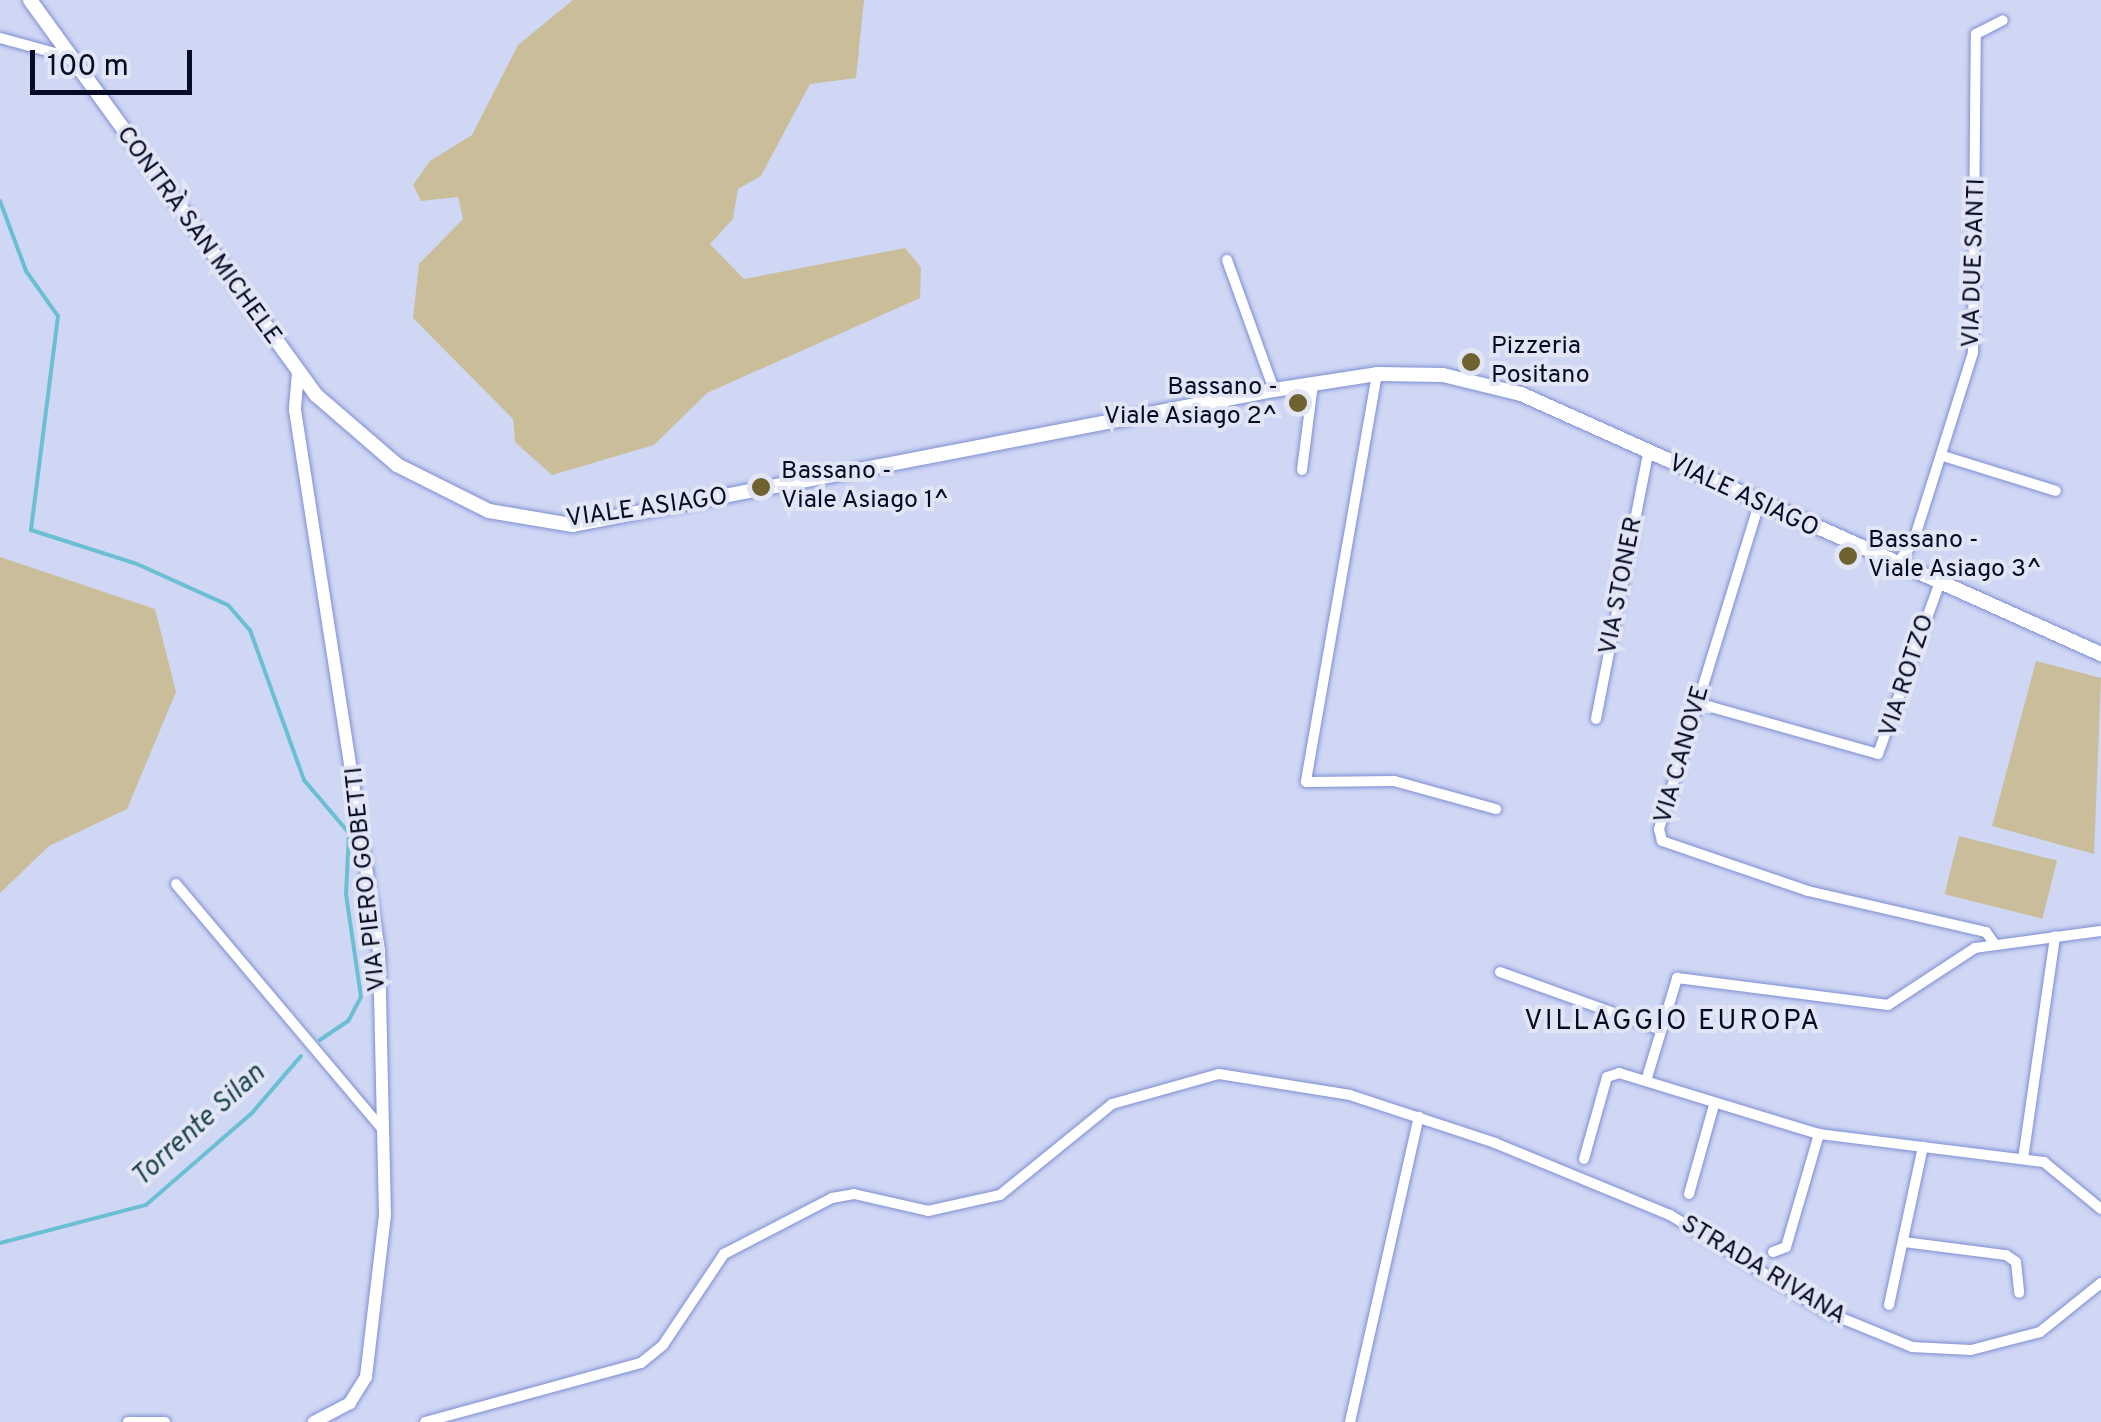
<!DOCTYPE html>
<html>
<head>
<meta charset="utf-8">
<style>
	body { margin:0 }
	#map { position:relative; width:2101px; height:1422px; overflow:hidden; background:#cfd7f4; font-family:Overpass,sans-serif }
	div>[style] { position:absolute }
	.green>* { inset:0; background:#c9be99; transform-origin:0 0 }
	.stream>* { height:4px; margin:-2px; padding:0 2px; transform-origin:2px; border-radius:2px; background:#6bbfd2 }
	.roads { filter:drop-shadow(0 0 2px #7f8ed2) drop-shadow(0 0 2px #7f8ed2) }
	.minor>* { height:10px; margin:-5px; padding:0 5px; transform-origin:5px; border-radius:5px; background:#fff }
	.tertiary>* { height:12px; margin:-6px; padding:0 6px; transform-origin:6px; border-radius:6px; background:#fff }
	.secondary>* { height:14px; margin:-7px; padding:0 7px; transform-origin:7px; border-radius:7px; background:#fff }
	.dots>* { width:28px; height:28px; translate:-50% -50%; box-sizing:border-box; border:5px solid #e1e5f4; border-radius:50% }
	span { translate:-50% -50%; white-space:nowrap; text-align:center; line-height:1.15; -webkit-text-stroke:8px #e1e5f4; paint-order:stroke }
	.street-label { font-size:25px; color:#080b24 }
	.poi-label { font-size:25px; color:#080b24 }
	.left { translate:0 -50%; text-align:left }
	.right { translate:-100% -50%; text-align:right }
	.neighbourhood-label { font-size:28px; color:#080b24; letter-spacing:2.5px }
	.water-label { font-size:28px; color:#20474f; font-style:italic }
	.scale { position:absolute; left:30px; top:50px; width:162px; height:45px; box-sizing:border-box; border:5px solid #080b24; border-top:0; padding-left:12px; font-size:30px; line-height:35px; white-space:nowrap; color:#080b24; -webkit-text-stroke:8px #e1e5f4; paint-order:stroke }
</style>
</head>
<body>
<div id="map">
	<div class="green">
		<i style="clip-path:polygon(573px 0,864px 0,856px 78px,810px 84px,761px 176px,738px 189px,733px 219px,710px 244px,744px 279px,905px 248px,921px 267px,920px 298px,707px 393px,654px 445px,552px 475px,515px 442px,513px 419px,413px 318px,419px 264px,463px 219px,458px 197px,421px 201px,413px 185px,430px 161px,472px 135px,518px 45px)"></i>
		<i style="clip-path:polygon(0 557px,155px 609px,176px 692px,127px 809px,49px 846px,0 893px)"></i>
		<i style="clip-path:polygon(2036px 661px,2101px 678px,2094px 854px,1992px 826px)"></i>
		<i style="left:1959px;top:836px;width:101px;height:60px;rotate:14deg"></i>
	</div>
	<div class="stream">
		<i style="left:0;top:201px;width:75px;rotate:69.6deg"></i>
		<i style="left:26px;top:271px;width:55px;rotate:54.6deg"></i>
		<i style="left:58px;top:316px;width:216px;rotate:97.2deg"></i>
		<i style="left:31px;top:530px;width:111px;rotate:17.8deg"></i>
		<i style="left:137px;top:564px;width:100px;rotate:24.3deg"></i>
		<i style="left:228px;top:605px;width:33px;rotate:49deg"></i>
		<i style="left:250px;top:630px;width:159px;rotate:70.2deg"></i>
		<i style="left:304px;top:780px;width:70px;rotate:49.7deg"></i>
		<i style="left:349px;top:833px;width:61px;rotate:92.8deg"></i>
		<i style="left:346px;top:894px;width:104px;rotate:81.7deg"></i>
		<i style="left:361px;top:997px;width:27px;rotate:118deg"></i>
		<i style="left:348px;top:1021px;width:34px;rotate:146deg"></i>
		<i style="left:0;top:1243px;width:151px;rotate:-14.6deg"></i>
		<i style="left:146px;top:1205px;width:140px;rotate:-41deg"></i>
		<i style="left:252px;top:1113px;width:75px;rotate:-49.3deg"></i>
	</div>
	<div class="roads">
		<div class="minor">
			<i style="left:0;top:38px;width:73px;rotate:15.2deg"></i>
			<i style="left:1227px;top:260px;width:138px;rotate:70.1deg"></i>
			<i style="left:1377px;top:374px;width:414px;rotate:99.9deg"></i>
			<i style="left:1306px;top:782px;width:88px;rotate:-0.7deg"></i>
			<i style="left:1394px;top:781px;width:106px;rotate:15.4deg"></i>
			<i style="left:1943px;top:456px;width:118px;rotate:17.2deg"></i>
			<i style="left:1302px;top:470px;width:87px;rotate:-82.7deg"></i>
			<i style="left:1759px;top:504px;width:340px;rotate:107.1deg"></i>
			<i style="left:1659px;top:829px;width:12px;rotate:76deg"></i>
			<i style="left:1662px;top:841px;width:154px;rotate:18.9deg"></i>
			<i style="left:1808px;top:891px;width:183px;rotate:13deg"></i>
			<i style="left:1986px;top:932px;width:14px;rotate:54deg"></i>
			<i style="left:1895px;top:566px;width:29px;rotate:-52deg"></i>
			<i style="left:1913px;top:543px;width:199px;rotate:-72.5deg"></i>
			<i style="left:1973px;top:353px;width:319px;rotate:-89.5deg"></i>
			<i style="left:1976px;top:34px;width:30px;rotate:-27deg"></i>
			<i style="left:1697px;top:703px;width:188px;rotate:15.7deg"></i>
			<i style="left:1878px;top:754px;width:177px;rotate:-70.2deg"></i>
			<i style="left:1596px;top:719px;width:271px;rotate:-78.9deg"></i>
			<i style="left:176px;top:884px;width:320px;rotate:49.9deg"></i>
			<i style="left:1500px;top:972px;width:168px;rotate:19.8deg"></i>
			<i style="left:1646px;top:1081px;width:108px;rotate:-73.2deg"></i>
			<i style="left:1677px;top:978px;width:213px;rotate:7.3deg"></i>
			<i style="left:1888px;top:1005px;width:104px;rotate:-33.2deg"></i>
			<i style="left:1975px;top:948px;width:127px;rotate:-7.7deg"></i>
			<i style="left:1584px;top:1159px;width:85px;rotate:-74.3deg"></i>
			<i style="left:1607px;top:1077px;width:13px;rotate:-18deg"></i>
			<i style="left:1619px;top:1073px;width:209px;rotate:17deg"></i>
			<i style="left:1819px;top:1134px;width:227px;rotate:7.1deg"></i>
			<i style="left:2044px;top:1162px;width:74px;rotate:39.5deg"></i>
			<i style="left:2023px;top:1159px;width:225px;rotate:-81.8deg"></i>
			<i style="left:1689px;top:1194px;width:92px;rotate:-74.3deg"></i>
			<i style="left:1904px;top:1242px;width:103px;rotate:7.3deg"></i>
			<i style="left:2006px;top:1255px;width:12px;rotate:35deg"></i>
			<i style="left:2016px;top:1262px;width:31px;rotate:84deg"></i>
			<i style="left:1773px;top:1252px;width:14px;rotate:-21deg"></i>
			<i style="left:1786px;top:1247px;width:118px;rotate:-73.7deg"></i>
			<i style="left:1889px;top:1305px;width:162px;rotate:-77.9deg"></i>
			<i style="left:128px;top:1422px;width:37px"></i>
			<i style="left:425px;top:1422px;width:224px;rotate:-15.3deg"></i>
			<i style="left:641px;top:1363px;width:28px;rotate:-39deg"></i>
			<i style="left:663px;top:1345px;width:110px;rotate:-56.2deg"></i>
			<i style="left:724px;top:1254px;width:122px;rotate:-27.4deg"></i>
			<i style="left:832px;top:1198px;width:22px;rotate:-10deg"></i>
			<i style="left:854px;top:1194px;width:76px;rotate:12.9deg"></i>
			<i style="left:928px;top:1211px;width:74px;rotate:-12.5deg"></i>
			<i style="left:1000px;top:1195px;width:144px;rotate:-39.1deg"></i>
			<i style="left:1112px;top:1104px;width:111px;rotate:-15.7deg"></i>
			<i style="left:1219px;top:1074px;width:133px;rotate:9.1deg"></i>
			<i style="left:1350px;top:1095px;width:153px;rotate:18.3deg"></i>
			<i style="left:1495px;top:1143px;width:189px;rotate:22.4deg"></i>
			<i style="left:1670px;top:1215px;width:181px;rotate:31.9deg"></i>
			<i style="left:1824px;top:1311px;width:95px;rotate:22.2deg"></i>
			<i style="left:1912px;top:1347px;width:59px;rotate:2.9deg"></i>
			<i style="left:1971px;top:1350px;width:71px;rotate:-14.6deg"></i>
			<i style="left:2040px;top:1332px;width:78px;rotate:-38.8deg"></i>
			<i style="left:1350px;top:1422px;width:313px;rotate:-77.3deg"></i>
		</div>
		<div class="tertiary">
			<i style="left:298px;top:373px;width:37px;rotate:95deg"></i>
			<i style="left:295px;top:410px;width:547px;rotate:81.17deg"></i>
			<i style="left:379px;top:951px;width:264px;rotate:88.7deg"></i>
			<i style="left:385px;top:1215px;width:163px;rotate:96.7deg"></i>
			<i style="left:366px;top:1377px;width:31px;rotate:122deg"></i>
			<i style="left:350px;top:1403px;width:41px;rotate:152.2deg"></i>
		</div>
		<div class="secondary">
			<i style="left:30px;top:0;width:488px;rotate:54.1deg"></i>
			<i style="left:316px;top:395px;width:107px;rotate:40.8deg"></i>
			<i style="left:397px;top:465px;width:103px;rotate:26.6deg"></i>
			<i style="left:489px;top:511px;width:85px;rotate:9.5deg"></i>
			<i style="left:573px;top:525px;width:714px;rotate:-10.9deg"></i>
			<i style="left:1274px;top:390px;width:104px;rotate:-8.8deg"></i>
			<i style="left:1377px;top:374px;width:66px;rotate:0.9deg"></i>
			<i style="left:1443px;top:375px;width:80px;rotate:13.7deg"></i>
			<i style="left:1521px;top:394px;width:636px;rotate:24.15deg"></i>
		</div>
	</div>
	<div class="dots">
		<i style="left:1471px;top:362px;background:#70622f"></i>
		<i style="left:1298px;top:403px;background:#70622f"></i>
		<i style="left:761px;top:487px;background:#70622f"></i>
		<i style="left:1848px;top:556px;background:#70622f"></i>
	</div>
	<div class="street-label">
		<span style="left:198px;top:236px;rotate:54deg">CONTRÀ SAN MICHELE</span>
		<span style="left:1975px;top:263px;rotate:-88deg">VIA DUE SANTI</span>
		<span style="left:1743px;top:497px;rotate:25deg">VIALE ASIAGO</span>
		<span style="left:647px;top:509px;rotate:-8deg">VIALE ASIAGO</span>
		<span style="left:1622px;top:586px;rotate:-79deg">VIA STONER</span>
		<span style="left:1908px;top:676px;rotate:-72deg">VIA ROTZO</span>
		<span style="left:1683px;top:755px;rotate:-74deg">VIA CANOVE</span>
		<span style="left:367px;top:879px;rotate:-96deg">VIA PIERO GOBETTI</span>
		<span style="left:1763px;top:1271px;rotate:31deg">STRADA RIVANA</span>
	</div>
	<div class="poi-label">
		<span class="left" style="left:1491px;top:362px">Pizzeria<br>Positano</span>
		<span class="right" style="left:1278px;top:403px">Bassano -<br>Viale Asiago 2^</span>
		<span class="left" style="left:781px;top:487px">Bassano -<br>Viale Asiago 1^</span>
		<span class="left" style="left:1868px;top:556px">Bassano -<br>Viale Asiago 3^</span>
	</div>
	<div class="neighbourhood-label">
		<span style="left:1673px;top:1022px">VILLAGGIO EUROPA</span>
	</div>
	<div class="water-label">
		<span style="left:199px;top:1126px;rotate:-42deg">Torrente Silan</span>
	</div>
	<div class="scale">100 m</div>
</div>
</body>
</html>
